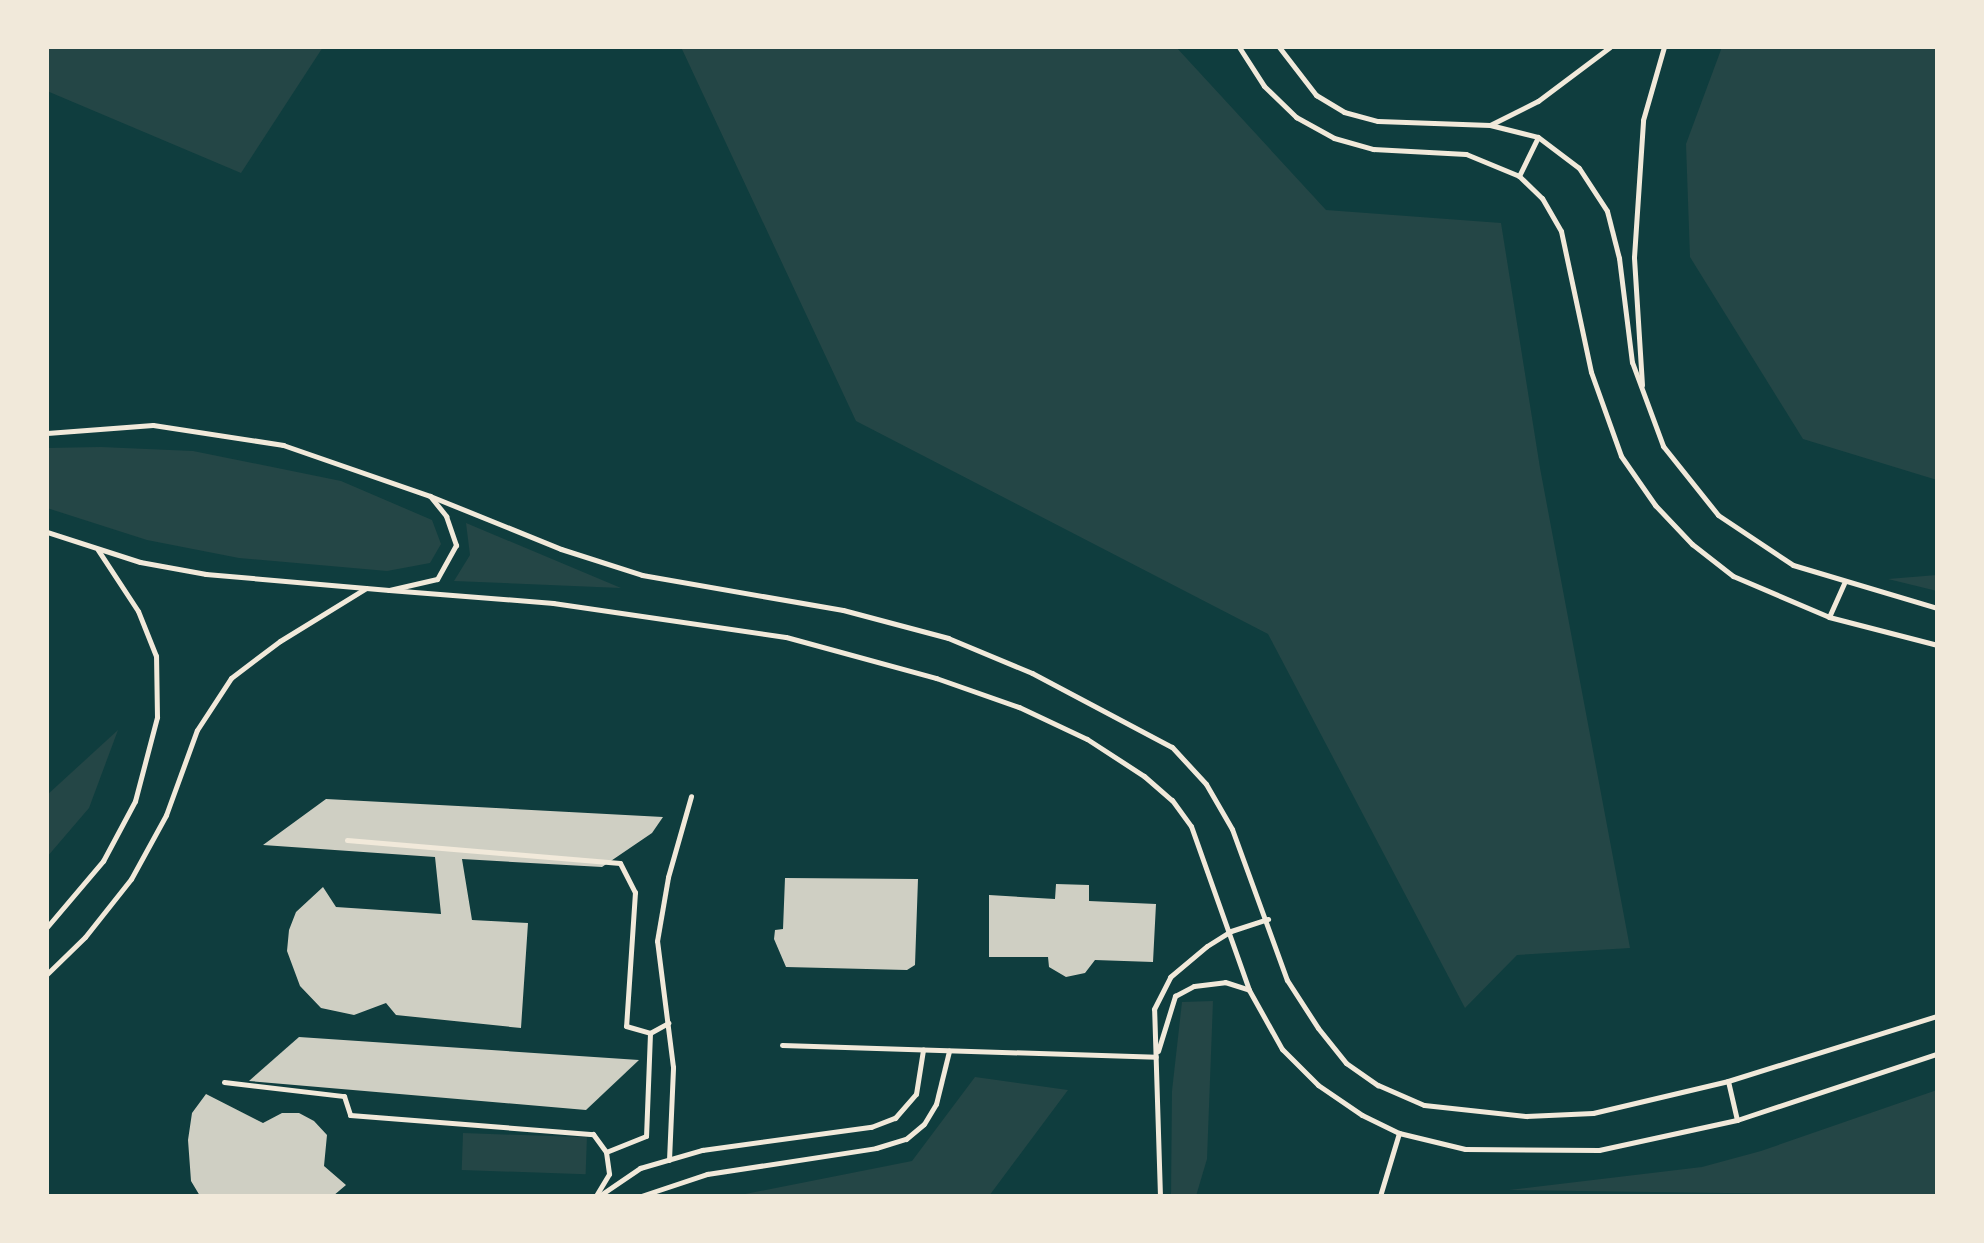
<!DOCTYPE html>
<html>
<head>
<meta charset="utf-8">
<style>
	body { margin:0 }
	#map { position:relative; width:1984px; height:1243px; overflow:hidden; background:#0f3d3e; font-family:Quicksand,sans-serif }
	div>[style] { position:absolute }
	.green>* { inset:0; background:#244646; transform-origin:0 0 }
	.building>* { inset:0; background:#cfcfc3 }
	.service>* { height:5px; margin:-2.5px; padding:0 2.5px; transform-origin:2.5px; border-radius:2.5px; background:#f1e9da }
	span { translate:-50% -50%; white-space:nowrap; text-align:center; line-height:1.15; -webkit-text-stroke:6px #f1e9da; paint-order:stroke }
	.frame { position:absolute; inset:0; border:49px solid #f1e9da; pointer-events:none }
</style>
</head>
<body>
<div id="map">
	<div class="green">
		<i style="clip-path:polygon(47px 47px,323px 47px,241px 173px,47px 91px)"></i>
		<i style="clip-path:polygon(681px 47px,1176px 47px,1326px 210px,1501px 223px,1540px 468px,1630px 948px,1517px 955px,1465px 1008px,1268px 634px,856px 421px)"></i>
		<i style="clip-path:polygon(1722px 47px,1937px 47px,1937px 480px,1803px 439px,1690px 257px,1686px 144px)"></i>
		<i style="clip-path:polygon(101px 447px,193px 451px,341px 481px,432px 520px,441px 544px,430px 563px,387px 571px,239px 558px,147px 540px,47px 508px,47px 448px)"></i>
		<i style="clip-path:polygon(466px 523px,621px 588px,454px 581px,470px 555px)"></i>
		<i style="clip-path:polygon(1937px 575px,1937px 591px,1888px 579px)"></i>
		<i style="clip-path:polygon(118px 730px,89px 808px,47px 857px,47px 795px)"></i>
		<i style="clip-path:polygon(1213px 1001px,1207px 1159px,1196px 1196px,1171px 1196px,1172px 1091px,1182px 1002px)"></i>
		<i style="clip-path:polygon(975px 1077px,1068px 1090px,989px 1196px,735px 1196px,912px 1161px)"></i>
		<i style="clip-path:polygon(1937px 1090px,1937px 1196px,1509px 1190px,1702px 1167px,1761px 1151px)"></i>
		<i style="left:463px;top:1133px;width:124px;height:37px;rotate:2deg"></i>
	</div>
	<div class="building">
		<i style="clip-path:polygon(326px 799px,663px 817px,652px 833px,602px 867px,462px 859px,472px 920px,528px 923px,521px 1028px,396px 1015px,386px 1003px,354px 1015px,321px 1008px,300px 986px,287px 951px,289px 930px,296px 912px,323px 887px,336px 907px,441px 914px,435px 857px,263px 845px)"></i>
		<i style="clip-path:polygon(785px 878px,918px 879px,915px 965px,907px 970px,786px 967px,774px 939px,775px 930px,783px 929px)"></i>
		<i style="clip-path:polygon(1056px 884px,1089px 885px,1089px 901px,1156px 904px,1153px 962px,1095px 960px,1085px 973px,1066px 977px,1049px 967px,1048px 957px,989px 957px,989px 895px,1055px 899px)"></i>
		<i style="clip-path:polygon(299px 1037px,639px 1060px,586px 1110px,249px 1081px)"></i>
		<i style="clip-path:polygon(206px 1094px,263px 1123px,282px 1113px,299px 1113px,314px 1121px,327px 1135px,324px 1166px,346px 1185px,333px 1196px,200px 1196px,191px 1181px,188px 1140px,192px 1113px)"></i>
	</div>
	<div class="service">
		<i style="left:1239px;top:47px;width:46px;rotate:57.3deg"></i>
		<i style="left:1264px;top:86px;width:45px;rotate:44.1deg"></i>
		<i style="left:1296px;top:117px;width:43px;rotate:28.9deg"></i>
		<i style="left:1334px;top:138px;width:41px;rotate:15.8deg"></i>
		<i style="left:1373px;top:149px;width:93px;rotate:3.1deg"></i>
		<i style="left:1466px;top:154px;width:57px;rotate:22.5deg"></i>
		<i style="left:1519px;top:176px;width:32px;rotate:44deg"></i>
		<i style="left:1542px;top:198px;width:38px;rotate:60deg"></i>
		<i style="left:1561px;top:231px;width:144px;rotate:78deg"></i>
		<i style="left:1591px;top:372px;width:89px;rotate:70.3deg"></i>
		<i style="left:1621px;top:456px;width:60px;rotate:55.2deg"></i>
		<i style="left:1655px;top:505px;width:54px;rotate:46.5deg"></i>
		<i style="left:1692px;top:544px;width:52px;rotate:38deg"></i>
		<i style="left:1733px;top:576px;width:104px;rotate:23.1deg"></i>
		<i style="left:1829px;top:617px;width:112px;rotate:14.5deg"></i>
		<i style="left:1279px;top:47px;width:61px;rotate:52.4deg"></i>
		<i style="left:1316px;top:95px;width:33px;rotate:31deg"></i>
		<i style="left:1344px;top:112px;width:35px;rotate:15deg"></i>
		<i style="left:1378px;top:121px;width:112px;rotate:2deg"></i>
		<i style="left:1490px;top:125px;width:49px;rotate:14deg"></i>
		<i style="left:1538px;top:137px;width:51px;rotate:37.1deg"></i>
		<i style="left:1579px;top:168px;width:51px;rotate:56.9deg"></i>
		<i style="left:1607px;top:211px;width:49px;rotate:75.7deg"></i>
		<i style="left:1619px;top:258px;width:105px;rotate:82.9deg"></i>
		<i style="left:1632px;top:362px;width:90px;rotate:69.7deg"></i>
		<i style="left:1663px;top:446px;width:88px;rotate:51.4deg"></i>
		<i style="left:1718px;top:515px;width:90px;rotate:33.7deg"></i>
		<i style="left:1793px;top:565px;width:150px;rotate:16.6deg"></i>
		<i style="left:1490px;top:125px;width:54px;rotate:-26.6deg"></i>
		<i style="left:1538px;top:101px;width:90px;rotate:-36.9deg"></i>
		<i style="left:1519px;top:176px;width:43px;rotate:-64deg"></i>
		<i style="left:1642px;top:385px;width:128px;rotate:-93.6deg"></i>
		<i style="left:1634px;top:257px;width:137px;rotate:-86.2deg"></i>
		<i style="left:1643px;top:120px;width:76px;rotate:-74deg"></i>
		<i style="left:47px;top:433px;width:106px;rotate:-4.3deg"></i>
		<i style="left:153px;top:425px;width:132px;rotate:8.7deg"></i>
		<i style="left:283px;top:445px;width:156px;rotate:19.1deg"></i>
		<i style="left:430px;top:496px;width:26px;rotate:51deg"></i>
		<i style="left:446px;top:516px;width:31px;rotate:71deg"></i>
		<i style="left:456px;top:545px;width:39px;rotate:119deg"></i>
		<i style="left:437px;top:579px;width:49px;rotate:167.1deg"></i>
		<i style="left:389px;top:590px;width:184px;rotate:-175deg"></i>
		<i style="left:206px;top:574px;width:67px;rotate:-169.7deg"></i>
		<i style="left:140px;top:562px;width:98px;rotate:-162.1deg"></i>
		<i style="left:430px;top:496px;width:141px;rotate:22deg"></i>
		<i style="left:561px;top:549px;width:85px;rotate:17.8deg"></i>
		<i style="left:642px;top:575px;width:204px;rotate:9.9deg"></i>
		<i style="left:843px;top:610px;width:109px;rotate:14.9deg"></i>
		<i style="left:948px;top:638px;width:91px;rotate:22.6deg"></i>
		<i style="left:1032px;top:673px;width:158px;rotate:27.9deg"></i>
		<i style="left:1172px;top:747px;width:50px;rotate:47.4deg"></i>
		<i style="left:1206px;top:784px;width:52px;rotate:60deg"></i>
		<i style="left:1232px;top:829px;width:161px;rotate:70deg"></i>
		<i style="left:1287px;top:980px;width:57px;rotate:57.1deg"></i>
		<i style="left:1318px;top:1028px;width:45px;rotate:51.3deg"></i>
		<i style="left:1346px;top:1063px;width:39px;rotate:35deg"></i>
		<i style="left:1378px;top:1085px;width:50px;rotate:23.5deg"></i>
		<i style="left:1424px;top:1105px;width:103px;rotate:6.2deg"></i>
		<i style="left:1526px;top:1116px;width:67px;rotate:-2.6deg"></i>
		<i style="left:1593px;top:1113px;width:139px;rotate:-13.3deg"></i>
		<i style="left:1728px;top:1081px;width:219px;rotate:-17.3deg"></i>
		<i style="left:389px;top:590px;width:165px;rotate:4.5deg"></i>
		<i style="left:553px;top:603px;width:235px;rotate:8.3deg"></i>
		<i style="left:786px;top:637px;width:156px;rotate:15.3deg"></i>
		<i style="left:936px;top:678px;width:88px;rotate:19.3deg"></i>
		<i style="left:1019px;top:707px;width:75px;rotate:25.2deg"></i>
		<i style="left:1087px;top:739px;width:68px;rotate:33deg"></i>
		<i style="left:1144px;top:776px;width:37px;rotate:41deg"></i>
		<i style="left:1172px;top:800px;width:32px;rotate:54deg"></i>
		<i style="left:1191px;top:826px;width:174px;rotate:70.5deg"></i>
		<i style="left:1249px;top:990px;width:68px;rotate:60.8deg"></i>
		<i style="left:1282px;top:1049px;width:51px;rotate:45deg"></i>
		<i style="left:1318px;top:1085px;width:53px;rotate:34.3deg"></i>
		<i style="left:1362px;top:1115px;width:41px;rotate:25.9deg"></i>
		<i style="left:1399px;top:1133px;width:68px;rotate:13.6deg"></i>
		<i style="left:1465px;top:1149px;width:134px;rotate:0.4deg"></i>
		<i style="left:1599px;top:1150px;width:141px;rotate:-12.3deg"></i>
		<i style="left:1737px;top:1120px;width:211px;rotate:-18.3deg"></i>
		<i style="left:1829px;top:617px;width:37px;rotate:-66deg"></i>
		<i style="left:347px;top:840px;width:274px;rotate:4.8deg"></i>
		<i style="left:620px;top:863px;width:33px;rotate:63deg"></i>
		<i style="left:635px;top:892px;width:134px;rotate:93.8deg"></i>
		<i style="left:626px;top:1026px;width:25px;rotate:16deg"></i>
		<i style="left:650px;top:1033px;width:103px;rotate:92.2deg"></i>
		<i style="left:646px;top:1136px;width:43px;rotate:158.2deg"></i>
		<i style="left:47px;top:927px;width:87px;rotate:-49.7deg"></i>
		<i style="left:103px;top:861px;width:68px;rotate:-61.9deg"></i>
		<i style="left:135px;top:801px;width:87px;rotate:-75.3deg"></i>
		<i style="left:157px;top:717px;width:61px;rotate:-90.9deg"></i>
		<i style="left:156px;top:656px;width:48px;rotate:-111.8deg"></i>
		<i style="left:138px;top:611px;width:73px;rotate:-123.3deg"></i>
		<i style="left:47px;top:974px;width:53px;rotate:-44.2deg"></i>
		<i style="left:85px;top:937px;width:74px;rotate:-51.6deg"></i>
		<i style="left:131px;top:879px;width:73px;rotate:-61.3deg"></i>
		<i style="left:166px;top:815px;width:90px;rotate:-70deg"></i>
		<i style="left:197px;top:730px;width:62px;rotate:-56.8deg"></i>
		<i style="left:231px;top:678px;width:61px;rotate:-37.1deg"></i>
		<i style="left:280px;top:641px;width:101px;rotate:-31.6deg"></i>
		<i style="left:650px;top:1033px;width:21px;rotate:-29deg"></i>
		<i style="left:782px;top:1045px;width:374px;rotate:1.8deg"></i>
		<i style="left:1158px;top:1051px;width:58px;rotate:-72.8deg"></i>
		<i style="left:1175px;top:996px;width:21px;rotate:-28deg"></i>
		<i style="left:1194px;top:986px;width:31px;rotate:-7deg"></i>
		<i style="left:1225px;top:982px;width:25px;rotate:18deg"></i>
		<i style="left:1728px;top:1081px;width:40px;rotate:77deg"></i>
		<i style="left:224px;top:1082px;width:121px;rotate:6.7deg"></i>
		<i style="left:344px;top:1096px;width:20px;rotate:72deg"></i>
		<i style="left:350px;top:1115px;width:244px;rotate:4.5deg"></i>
		<i style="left:593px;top:1134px;width:22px;rotate:54deg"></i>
		<i style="left:606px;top:1152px;width:22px;rotate:82deg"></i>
		<i style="left:609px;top:1174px;width:26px;rotate:121deg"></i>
		<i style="left:669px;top:1160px;width:93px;rotate:-87.5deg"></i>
		<i style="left:673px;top:1067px;width:127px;rotate:-97.2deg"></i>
		<i style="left:657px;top:941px;width:65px;rotate:-80.2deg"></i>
		<i style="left:668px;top:877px;width:84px;rotate:-74.1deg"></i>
		<i style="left:371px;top:1196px;width:36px"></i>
		<i style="left:599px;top:1196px;width:50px;rotate:-34.3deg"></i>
		<i style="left:640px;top:1168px;width:65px;rotate:-16.2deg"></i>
		<i style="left:702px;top:1150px;width:171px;rotate:-7.8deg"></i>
		<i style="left:871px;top:1127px;width:26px;rotate:-21deg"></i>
		<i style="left:895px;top:1118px;width:32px;rotate:-49deg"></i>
		<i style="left:916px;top:1094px;width:45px;rotate:-81deg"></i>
		<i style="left:641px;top:1196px;width:70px;rotate:-18.4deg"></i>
		<i style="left:707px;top:1174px;width:171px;rotate:-8.7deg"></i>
		<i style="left:876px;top:1148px;width:31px;rotate:-17deg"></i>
		<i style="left:906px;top:1139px;width:23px;rotate:-40deg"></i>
		<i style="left:924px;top:1124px;width:23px;rotate:-59deg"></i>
		<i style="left:936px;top:1104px;width:55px;rotate:-76.2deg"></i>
		<i style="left:1160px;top:1196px;width:187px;rotate:-91.8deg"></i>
		<i style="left:1154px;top:1009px;width:36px;rotate:-63deg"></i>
		<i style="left:1170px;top:977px;width:48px;rotate:-40deg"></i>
		<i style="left:1207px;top:946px;width:28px;rotate:-32deg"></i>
		<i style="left:1231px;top:931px;width:39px;rotate:-18deg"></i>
		<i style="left:1380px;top:1196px;width:66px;rotate:-73.2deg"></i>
	</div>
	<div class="frame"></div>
</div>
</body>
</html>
